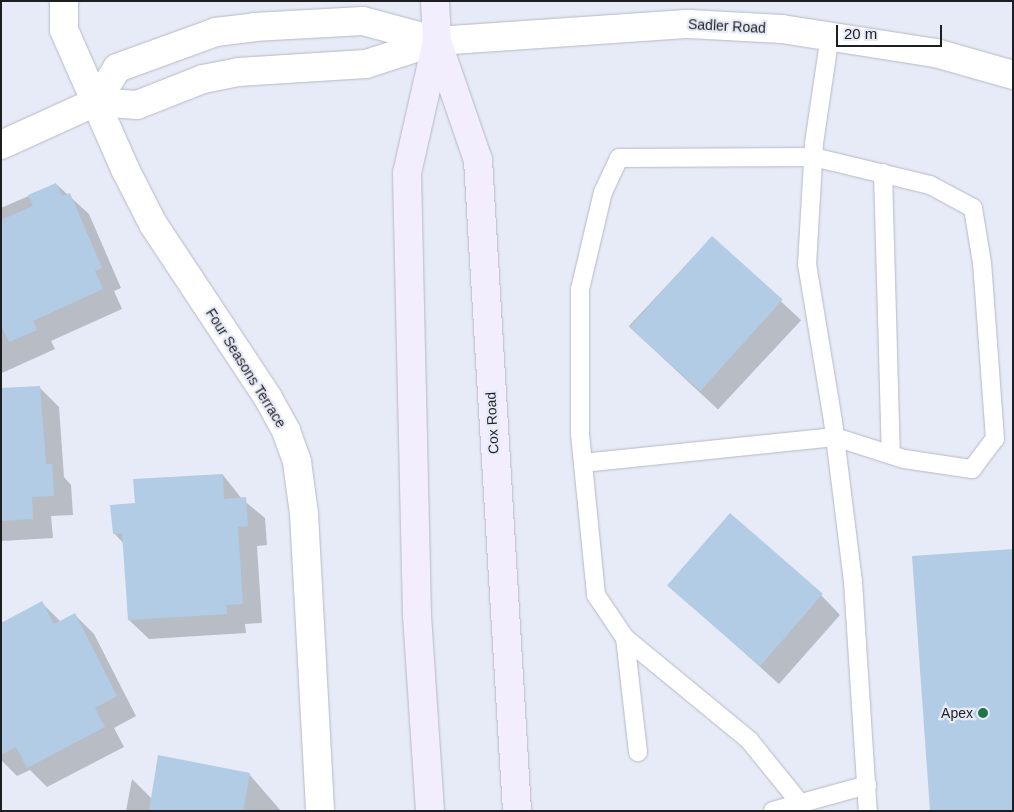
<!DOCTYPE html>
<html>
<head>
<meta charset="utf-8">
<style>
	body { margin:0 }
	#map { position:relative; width:1014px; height:812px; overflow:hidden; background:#e7ebf7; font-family:Helvetica,sans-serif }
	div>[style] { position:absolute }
	.shadow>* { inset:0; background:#0003; transform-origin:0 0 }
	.building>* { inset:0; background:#b2cce5; transform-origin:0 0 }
	.roads { filter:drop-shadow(0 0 1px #b5b9c5) drop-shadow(0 0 1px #b5b9c5) }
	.service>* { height:18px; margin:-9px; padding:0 9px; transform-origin:9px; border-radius:9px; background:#fff }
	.minor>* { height:28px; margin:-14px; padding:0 14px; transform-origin:14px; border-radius:14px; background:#fff }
	.tertiary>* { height:28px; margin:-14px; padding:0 14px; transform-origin:14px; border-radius:14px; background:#fff }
	.secondary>* { height:28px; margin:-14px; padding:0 14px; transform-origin:14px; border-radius:14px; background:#f2eefe }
	.dots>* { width:14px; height:14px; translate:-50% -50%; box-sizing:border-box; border:2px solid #e7ebf7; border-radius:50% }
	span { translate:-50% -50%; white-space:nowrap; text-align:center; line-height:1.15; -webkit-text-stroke:4.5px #e7ebf7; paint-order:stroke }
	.street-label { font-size:14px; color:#1d1e22 }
	.poi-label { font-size:14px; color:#1d1e22 }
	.right { translate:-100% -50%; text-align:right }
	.frame { position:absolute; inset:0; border:2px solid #1d1e22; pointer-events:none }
	.scale { position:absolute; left:836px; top:25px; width:106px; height:22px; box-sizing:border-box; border:2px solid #1d1e22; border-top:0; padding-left:6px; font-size:15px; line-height:18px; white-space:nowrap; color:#1d1e22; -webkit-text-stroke:4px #e7ebf7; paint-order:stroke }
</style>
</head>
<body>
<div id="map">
	<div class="shadow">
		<i style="clip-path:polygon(56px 184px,89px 214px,121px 288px,114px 291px,122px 309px,51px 341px,55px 349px,2px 373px,1px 208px)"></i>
		<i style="left:712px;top:237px;width:122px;height:122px;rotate:43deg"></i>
		<i style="clip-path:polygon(39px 387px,59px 407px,64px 477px,71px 485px,73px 515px,51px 516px,53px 538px,1px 541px,1px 389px)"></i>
		<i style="clip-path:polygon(223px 475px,242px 499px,265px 518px,267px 545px,257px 546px,262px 623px,245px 624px,246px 633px,149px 639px,129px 620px,124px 544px,114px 533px,136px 504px)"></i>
		<i style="clip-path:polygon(668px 584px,821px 595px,840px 615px,779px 684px)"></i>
		<i style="clip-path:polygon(42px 603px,61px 622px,75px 615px,94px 634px,136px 716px,114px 728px,124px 747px,47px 787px,30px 770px,17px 776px,1px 760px,1px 624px)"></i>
		<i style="clip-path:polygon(249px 774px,281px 811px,126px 811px,132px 779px,152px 799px)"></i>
	</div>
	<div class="building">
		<i style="clip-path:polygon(56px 183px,62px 196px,70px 193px,102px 268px,95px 271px,103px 289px,33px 321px,37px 330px,9px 342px,1px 325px,1px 220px,33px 206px,28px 195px)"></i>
		<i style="left:712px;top:236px;width:95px;height:123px;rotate:42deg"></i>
		<i style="clip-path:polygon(40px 386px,46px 464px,52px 464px,54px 496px,32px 497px,33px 519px,1px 521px,1px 388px)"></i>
		<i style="clip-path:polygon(223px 474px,224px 499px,246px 497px,248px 526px,238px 527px,243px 604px,226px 605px,227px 614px,128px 620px,122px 533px,113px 534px,110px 505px,135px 503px,133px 479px)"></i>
		<i style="left:730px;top:513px;width:123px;height:96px;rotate:41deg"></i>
		<i style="clip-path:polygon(1013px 549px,1013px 811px,930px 811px,912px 556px)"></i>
		<i style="clip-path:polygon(42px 601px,54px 624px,75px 613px,117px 696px,95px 708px,105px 727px,27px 768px,16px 747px,1px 755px,1px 623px)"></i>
		<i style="clip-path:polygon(158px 755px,250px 773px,243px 811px,149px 811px)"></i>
	</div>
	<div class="roads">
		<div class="service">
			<i style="left:830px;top:35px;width:110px;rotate:98.4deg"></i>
			<i style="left:814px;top:144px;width:120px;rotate:93.3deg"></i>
			<i style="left:807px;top:264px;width:159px;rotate:80.6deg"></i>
			<i style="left:833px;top:421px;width:162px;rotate:82.9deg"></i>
			<i style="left:853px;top:582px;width:229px;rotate:86.3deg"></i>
			<i style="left:883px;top:173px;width:282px;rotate:88.4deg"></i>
			<i style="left:583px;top:463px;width:253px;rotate:-5.9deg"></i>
			<i style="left:835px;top:437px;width:72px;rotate:17.7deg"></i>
			<i style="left:904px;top:459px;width:69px;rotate:8.4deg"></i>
			<i style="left:972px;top:469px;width:38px;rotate:-53deg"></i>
			<i style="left:995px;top:439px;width:176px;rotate:-94.2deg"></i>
			<i style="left:982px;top:263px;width:56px;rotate:-99.3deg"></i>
			<i style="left:973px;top:208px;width:49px;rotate:-151.9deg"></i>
			<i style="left:930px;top:185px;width:120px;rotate:-166.5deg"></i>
			<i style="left:813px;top:157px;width:194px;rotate:179.7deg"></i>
			<i style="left:619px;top:158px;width:38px;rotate:115deg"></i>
			<i style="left:603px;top:192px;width:100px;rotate:103.3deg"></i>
			<i style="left:580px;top:289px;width:145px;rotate:90deg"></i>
			<i style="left:580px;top:434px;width:162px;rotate:84.3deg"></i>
			<i style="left:596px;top:595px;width:52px;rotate:56deg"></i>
			<i style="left:625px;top:638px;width:161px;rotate:39.4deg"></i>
			<i style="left:749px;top:740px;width:81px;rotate:51deg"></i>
			<i style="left:625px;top:638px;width:115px;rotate:83.5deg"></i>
			<i style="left:773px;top:811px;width:98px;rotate:-15.5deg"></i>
		</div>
		<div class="minor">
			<i style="left:64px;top:1px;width:29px;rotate:90deg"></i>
			<i style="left:64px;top:30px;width:152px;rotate:66.3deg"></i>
			<i style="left:125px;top:169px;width:62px;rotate:63deg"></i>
			<i style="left:153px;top:224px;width:209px;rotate:56.5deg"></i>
			<i style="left:268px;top:398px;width:38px;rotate:61deg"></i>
			<i style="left:286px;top:431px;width:33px;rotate:70deg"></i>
			<i style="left:297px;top:462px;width:52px;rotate:82.3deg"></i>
			<i style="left:304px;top:514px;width:297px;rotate:86.9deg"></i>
			<i style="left:96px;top:102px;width:40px;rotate:-58deg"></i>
			<i style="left:117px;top:68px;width:105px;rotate:-20deg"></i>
			<i style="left:216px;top:32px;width:38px;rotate:-7deg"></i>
			<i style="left:254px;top:27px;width:109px;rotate:-3.2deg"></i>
			<i style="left:363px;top:21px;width:77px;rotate:15.1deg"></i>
			<i style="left:1px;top:145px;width:104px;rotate:-24.4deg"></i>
			<i style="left:96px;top:102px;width:41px;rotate:4.2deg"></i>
			<i style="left:137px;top:105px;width:71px;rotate:-21.5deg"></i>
			<i style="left:203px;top:79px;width:36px;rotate:-11deg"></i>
			<i style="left:238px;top:72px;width:128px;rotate:-3.6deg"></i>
			<i style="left:366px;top:64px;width:75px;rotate:-17.9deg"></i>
		</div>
		<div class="tertiary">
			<i style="left:437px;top:41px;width:253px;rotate:-3.9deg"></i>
			<i style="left:689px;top:24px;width:93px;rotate:3.1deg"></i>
			<i style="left:782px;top:29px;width:156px;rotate:8.9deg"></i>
			<i style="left:936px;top:53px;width:80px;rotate:15.9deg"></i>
		</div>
		<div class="secondary">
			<i style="left:435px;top:1px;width:40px;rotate:87.1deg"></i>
			<i style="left:437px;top:41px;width:126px;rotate:71deg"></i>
			<i style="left:478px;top:160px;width:652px;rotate:86.57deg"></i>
			<i style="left:430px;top:811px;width:196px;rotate:-93.8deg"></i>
			<i style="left:417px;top:615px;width:442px;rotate:-91.3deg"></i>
			<i style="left:407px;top:173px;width:135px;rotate:-77.2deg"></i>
		</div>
	</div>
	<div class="dots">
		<i style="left:983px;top:713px;background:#207649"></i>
	</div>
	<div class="street-label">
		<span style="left:727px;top:26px;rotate:3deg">Sadler Road</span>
		<span style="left:246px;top:368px;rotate:58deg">Four Seasons Terrace</span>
		<span style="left:492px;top:423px;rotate:-93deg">Cox Road</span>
	</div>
	<div class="poi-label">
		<span class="right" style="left:973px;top:713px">Apex</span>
	</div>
	<div class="frame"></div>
	<div class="scale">20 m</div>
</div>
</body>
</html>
